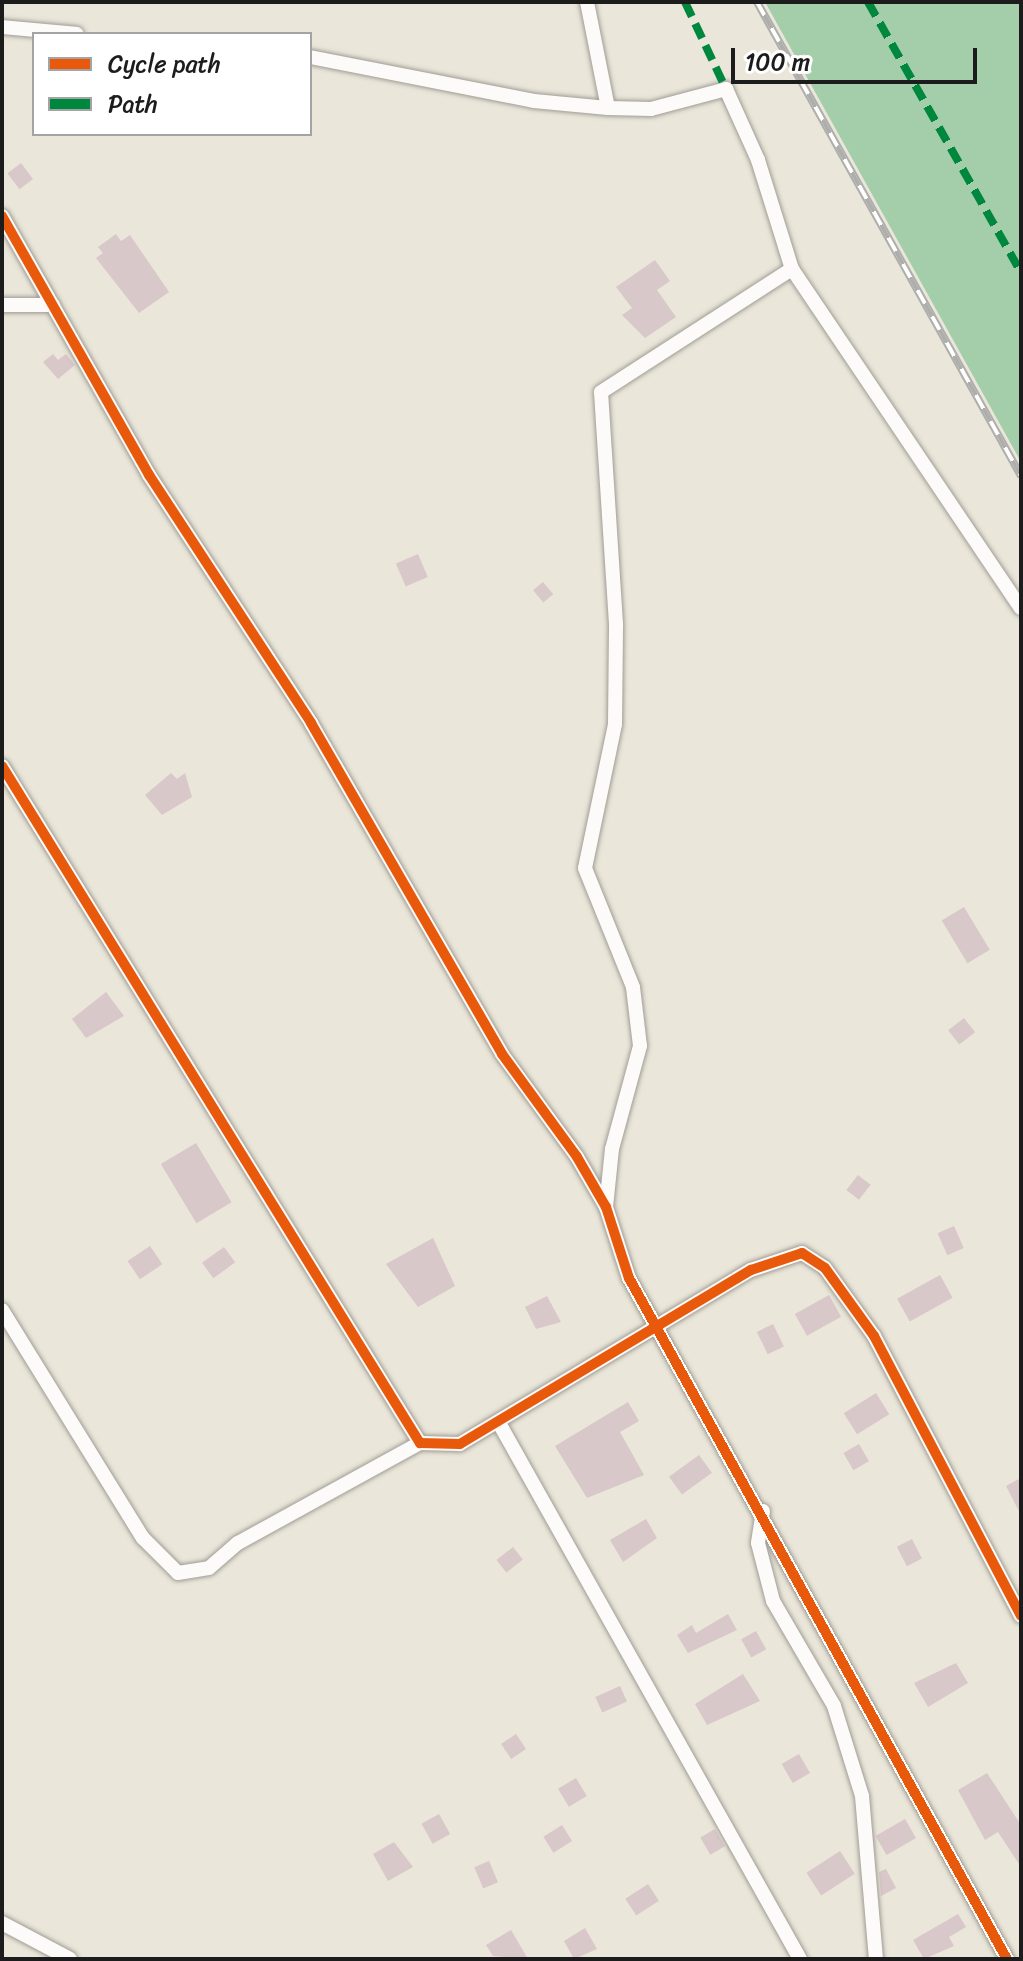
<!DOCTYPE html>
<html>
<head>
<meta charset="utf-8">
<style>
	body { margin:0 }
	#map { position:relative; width:1023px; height:1961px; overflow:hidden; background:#eae6d9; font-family:Sriracha,sans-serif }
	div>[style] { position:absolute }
	.forest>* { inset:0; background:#a4cdaa }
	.building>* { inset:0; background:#d9c8c9; transform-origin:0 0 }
	.roads { filter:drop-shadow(0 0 2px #a09d96) drop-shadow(0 0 2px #a09d96) }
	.minor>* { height:14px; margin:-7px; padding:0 7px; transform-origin:7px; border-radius:7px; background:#fcfbf9 }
	.rail>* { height:8px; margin-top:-4px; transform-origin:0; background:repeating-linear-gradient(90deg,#fff 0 15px,#aeaeac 0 30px); box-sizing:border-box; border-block:2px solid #aeaeac }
	.quiet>* { height:8px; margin-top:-4px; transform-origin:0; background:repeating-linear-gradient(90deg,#00873e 0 16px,transparent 0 24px) }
	.cycleway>* { height:10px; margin:-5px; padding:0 5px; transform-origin:5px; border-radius:5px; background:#e8590c }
	span { translate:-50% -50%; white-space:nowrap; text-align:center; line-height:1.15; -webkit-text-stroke:7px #fff; paint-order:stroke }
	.frame { position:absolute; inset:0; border:4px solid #1c1c1c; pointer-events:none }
	.legend { position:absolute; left:32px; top:32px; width:280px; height:104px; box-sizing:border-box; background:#fff; border:2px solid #a4a4a4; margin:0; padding:10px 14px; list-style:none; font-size:24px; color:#1c1c1c }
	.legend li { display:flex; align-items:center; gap:16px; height:40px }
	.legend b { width:40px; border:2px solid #a4a4a4 }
	.scale { position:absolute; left:731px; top:48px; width:246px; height:36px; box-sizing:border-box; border:4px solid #1c1c1c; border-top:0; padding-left:10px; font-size:24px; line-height:28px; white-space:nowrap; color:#1c1c1c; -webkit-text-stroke:6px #fff; paint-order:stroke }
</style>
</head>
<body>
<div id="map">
	<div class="forest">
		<i style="clip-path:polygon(765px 2px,1021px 2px,1021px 462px)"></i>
	</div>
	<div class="building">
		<i style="left:21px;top:163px;width:20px;height:17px;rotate:53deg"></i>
		<i style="clip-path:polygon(116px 234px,121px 241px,130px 235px,169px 292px,139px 313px,96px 258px,103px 253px,98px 247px)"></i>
		<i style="clip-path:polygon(655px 260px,670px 281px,657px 290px,676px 317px,645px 338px,622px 315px,632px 308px,616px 287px)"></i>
		<i style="clip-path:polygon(53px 354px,58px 360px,66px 354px,75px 365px,58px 379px,43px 362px)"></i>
		<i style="left:418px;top:554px;width:25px;height:24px;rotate:67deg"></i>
		<i style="left:543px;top:582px;width:16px;height:13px;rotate:50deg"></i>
		<i style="clip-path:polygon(171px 773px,177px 779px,185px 773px,192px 797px,162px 815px,145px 795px)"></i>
		<i style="left:964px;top:907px;width:50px;height:26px;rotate:59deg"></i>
		<i style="clip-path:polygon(106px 992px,124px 1016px,86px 1038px,72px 1019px)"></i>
		<i style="left:964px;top:1018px;width:18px;height:20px;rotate:52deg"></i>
		<i style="left:196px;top:1143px;width:69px;height:41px;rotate:59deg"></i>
		<i style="left:858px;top:1175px;width:16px;height:19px;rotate:38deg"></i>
		<i style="left:954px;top:1226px;width:24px;height:18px;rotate:66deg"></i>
		<i style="clip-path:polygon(433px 1238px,455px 1286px,418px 1307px,386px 1264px)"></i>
		<i style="left:150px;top:1246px;width:22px;height:27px;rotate:56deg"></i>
		<i style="left:224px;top:1247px;width:19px;height:27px;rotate:54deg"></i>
		<i style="left:940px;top:1275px;width:26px;height:49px;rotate:61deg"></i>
		<i style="left:829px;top:1295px;width:25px;height:39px;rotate:61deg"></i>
		<i style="clip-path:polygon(547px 1296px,561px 1322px,536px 1329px,525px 1307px)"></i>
		<i style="left:773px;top:1324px;width:25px;height:18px;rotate:64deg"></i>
		<i style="left:876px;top:1393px;width:25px;height:38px;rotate:58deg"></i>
		<i style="clip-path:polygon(628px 1402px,639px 1421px,620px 1432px,644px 1475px,587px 1498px,555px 1446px)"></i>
		<i style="left:859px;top:1444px;width:20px;height:18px;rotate:60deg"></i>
		<i style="left:699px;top:1455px;width:22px;height:37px;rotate:54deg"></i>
		<i style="clip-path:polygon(1021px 1478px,1021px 1515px,1006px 1486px)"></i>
		<i style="clip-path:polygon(646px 1519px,657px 1538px,623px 1562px,610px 1540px)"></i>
		<i style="left:912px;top:1539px;width:22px;height:17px;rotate:63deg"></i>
		<i style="left:513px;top:1547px;width:16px;height:21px;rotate:52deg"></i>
		<i style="clip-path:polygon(728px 1614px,737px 1630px,688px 1653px,677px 1635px,692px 1625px,696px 1633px)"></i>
		<i style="left:756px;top:1631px;width:21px;height:17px;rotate:61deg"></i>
		<i style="clip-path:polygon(956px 1663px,968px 1683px,928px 1707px,914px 1683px)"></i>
		<i style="clip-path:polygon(743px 1674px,760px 1701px,707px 1725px,695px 1704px)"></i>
		<i style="left:620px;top:1686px;width:17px;height:27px;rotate:66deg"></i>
		<i style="left:516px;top:1734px;width:18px;height:18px;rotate:56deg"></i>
		<i style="left:799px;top:1754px;width:22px;height:20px;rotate:60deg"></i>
		<i style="clip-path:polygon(987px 1773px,1021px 1825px,1021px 1867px,998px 1832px,985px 1840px,958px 1790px)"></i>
		<i style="left:576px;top:1778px;width:21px;height:21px;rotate:59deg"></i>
		<i style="left:439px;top:1814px;width:23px;height:20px;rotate:61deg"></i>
		<i style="left:905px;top:1819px;width:22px;height:34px;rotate:60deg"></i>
		<i style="left:562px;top:1825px;width:19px;height:22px;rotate:58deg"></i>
		<i style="left:715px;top:1829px;width:20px;height:17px;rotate:60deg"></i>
		<i style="clip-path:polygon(394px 1842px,413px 1867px,388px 1881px,373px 1854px)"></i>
		<i style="left:840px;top:1851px;width:27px;height:40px;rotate:57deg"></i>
		<i style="left:489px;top:1861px;width:23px;height:16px;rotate:67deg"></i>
		<i style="clip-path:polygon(886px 1869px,896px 1888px,881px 1896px,879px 1872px)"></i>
		<i style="left:648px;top:1884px;width:20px;height:27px;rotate:57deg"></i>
		<i style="clip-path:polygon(958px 1914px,966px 1927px,949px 1937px,954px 1946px,924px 1959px,913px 1940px)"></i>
		<i style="clip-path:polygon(585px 1928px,597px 1949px,574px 1959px,564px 1941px)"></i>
		<i style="clip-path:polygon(511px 1930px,528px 1959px,493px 1956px,486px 1945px)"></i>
	</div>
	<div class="roads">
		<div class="minor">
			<i style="left:587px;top:2px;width:108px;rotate:78.8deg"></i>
			<i style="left:608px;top:108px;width:43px;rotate:1.3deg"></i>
			<i style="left:651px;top:109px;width:78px;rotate:-14.9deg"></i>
			<i style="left:726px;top:89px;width:78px;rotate:65.7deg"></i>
			<i style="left:758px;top:160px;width:114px;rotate:72.7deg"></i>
			<i style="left:792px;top:269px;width:409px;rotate:56deg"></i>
			<i style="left:2px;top:27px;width:75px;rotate:5.3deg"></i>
			<i style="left:310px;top:57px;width:228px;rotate:11.1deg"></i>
			<i style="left:534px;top:101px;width:74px;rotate:5.4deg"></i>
			<i style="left:2px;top:216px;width:298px;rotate:60.4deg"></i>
			<i style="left:149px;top:475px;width:296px;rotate:56.8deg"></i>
			<i style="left:311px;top:723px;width:382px;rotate:60deg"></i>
			<i style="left:502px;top:1054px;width:127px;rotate:53.9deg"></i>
			<i style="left:577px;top:1157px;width:58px;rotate:59.9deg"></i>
			<i style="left:606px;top:1207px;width:75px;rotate:72.1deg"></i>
			<i style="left:629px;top:1278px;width:779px;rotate:60.97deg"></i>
			<i style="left:2px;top:305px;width:51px"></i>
			<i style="left:2px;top:766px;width:796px;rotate:58.31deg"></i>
			<i style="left:420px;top:1443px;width:40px;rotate:1.4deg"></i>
			<i style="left:460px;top:1444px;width:339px;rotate:-30.9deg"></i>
			<i style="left:751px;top:1270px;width:54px;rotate:-18.4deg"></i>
			<i style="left:802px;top:1253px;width:27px;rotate:33deg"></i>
			<i style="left:825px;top:1268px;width:84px;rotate:54.2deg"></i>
			<i style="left:874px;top:1336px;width:316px;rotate:62.3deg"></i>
			<i style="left:606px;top:1207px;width:58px;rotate:-84.1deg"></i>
			<i style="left:612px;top:1149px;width:107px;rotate:-74.8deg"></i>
			<i style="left:640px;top:1046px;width:59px;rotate:-96.8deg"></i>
			<i style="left:633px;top:987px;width:128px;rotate:-112deg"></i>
			<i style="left:585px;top:868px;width:147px;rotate:-78.2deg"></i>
			<i style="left:615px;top:724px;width:100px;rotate:-89.4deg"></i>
			<i style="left:616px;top:624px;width:232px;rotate:-93.7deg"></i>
			<i style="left:601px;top:392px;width:227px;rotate:-32.8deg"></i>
			<i style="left:2px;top:1310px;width:268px;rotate:58.3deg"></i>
			<i style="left:143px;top:1538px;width:49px;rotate:45deg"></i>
			<i style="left:178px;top:1573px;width:31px;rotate:-9deg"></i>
			<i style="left:209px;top:1568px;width:38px;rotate:-41deg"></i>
			<i style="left:238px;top:1543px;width:208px;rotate:-28.8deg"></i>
			<i style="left:499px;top:1423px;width:615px;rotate:60.68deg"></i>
			<i style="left:763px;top:1511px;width:32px;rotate:99deg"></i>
			<i style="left:758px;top:1543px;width:60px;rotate:75.5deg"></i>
			<i style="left:773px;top:1601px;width:121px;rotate:59.8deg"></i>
			<i style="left:834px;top:1706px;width:94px;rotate:72.7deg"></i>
			<i style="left:862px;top:1796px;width:164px;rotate:85.1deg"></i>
			<i style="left:2px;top:1923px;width:77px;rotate:27.9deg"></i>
		</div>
	</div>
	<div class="rail">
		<i style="left:757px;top:2px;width:543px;rotate:60.88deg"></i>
	</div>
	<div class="quiet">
		<i style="left:685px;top:2px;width:96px;rotate:64.8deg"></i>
		<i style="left:868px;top:2px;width:310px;rotate:60.5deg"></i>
	</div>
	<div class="cycleway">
		<i style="left:2px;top:216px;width:298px;rotate:60.4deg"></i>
		<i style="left:149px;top:475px;width:296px;rotate:56.8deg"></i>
		<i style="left:311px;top:723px;width:382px;rotate:60deg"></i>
		<i style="left:502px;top:1054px;width:127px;rotate:53.9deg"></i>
		<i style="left:577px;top:1157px;width:58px;rotate:59.9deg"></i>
		<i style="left:606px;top:1207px;width:75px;rotate:72.1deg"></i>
		<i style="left:629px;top:1278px;width:779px;rotate:60.97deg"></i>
		<i style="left:2px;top:766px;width:796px;rotate:58.31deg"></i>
		<i style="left:420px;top:1443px;width:40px;rotate:1.4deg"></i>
		<i style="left:460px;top:1444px;width:339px;rotate:-30.9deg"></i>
		<i style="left:751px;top:1270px;width:54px;rotate:-18.4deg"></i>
		<i style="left:802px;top:1253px;width:27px;rotate:33deg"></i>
		<i style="left:825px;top:1268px;width:84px;rotate:54.2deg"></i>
		<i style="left:874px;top:1336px;width:316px;rotate:62.3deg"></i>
	</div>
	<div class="frame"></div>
	<ul class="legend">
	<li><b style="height:10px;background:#e8590c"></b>Cycle path</li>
	<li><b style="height:10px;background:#00873e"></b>Path</li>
	</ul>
	<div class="scale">100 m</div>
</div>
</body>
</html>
